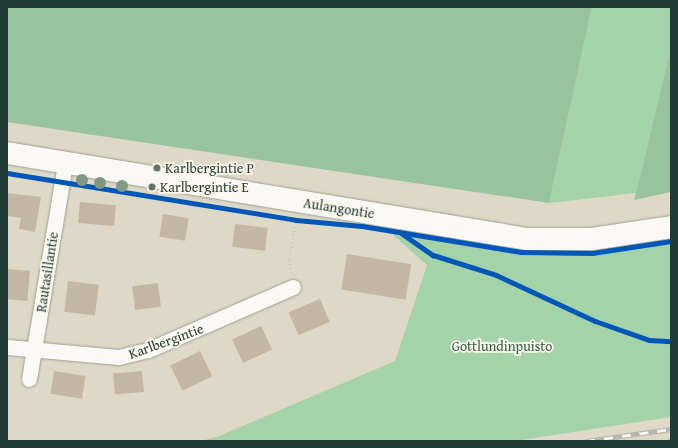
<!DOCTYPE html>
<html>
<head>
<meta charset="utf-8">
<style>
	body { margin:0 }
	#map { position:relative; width:678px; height:448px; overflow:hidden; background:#ded9c6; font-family:"Gentium Book Plus",serif }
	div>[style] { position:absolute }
	.green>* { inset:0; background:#a4d3aa }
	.forest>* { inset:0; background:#99c39e }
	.building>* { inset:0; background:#c3b7a4; transform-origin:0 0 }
	.path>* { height:2.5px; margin-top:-1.25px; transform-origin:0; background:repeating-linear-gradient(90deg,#c8c9c3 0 1px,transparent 0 4px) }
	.roads { filter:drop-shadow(0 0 1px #9e9f93) drop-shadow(0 0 1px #9e9f93) }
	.minor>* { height:15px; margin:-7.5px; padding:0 7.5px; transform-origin:7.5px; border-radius:7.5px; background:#faf9f6 }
	.secondary>* { height:22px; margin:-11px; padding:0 11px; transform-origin:11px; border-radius:11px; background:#faf9f6 }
	.rail>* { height:4.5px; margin-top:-2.25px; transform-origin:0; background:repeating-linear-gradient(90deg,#fbf7ec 0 9px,#b1b4b0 0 18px); box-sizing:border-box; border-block:1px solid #b1b4b0 }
	.cycleway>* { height:5px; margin:-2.5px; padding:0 2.5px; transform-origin:2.5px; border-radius:2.5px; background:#0057b8 }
	.trees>* { width:12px; height:12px; margin:-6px; border-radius:50%; background:#809783 }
	.dots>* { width:11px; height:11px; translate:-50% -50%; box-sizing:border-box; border:2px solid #fbf7ec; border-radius:50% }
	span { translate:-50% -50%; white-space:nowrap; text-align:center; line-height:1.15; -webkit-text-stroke:3.5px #fbf7ec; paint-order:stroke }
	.poi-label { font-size:14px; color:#1f3d34 }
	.left { translate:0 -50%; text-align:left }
	.street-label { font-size:14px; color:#1f3d34 }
	.park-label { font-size:14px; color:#34614c }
	.frame { position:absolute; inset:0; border:8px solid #1f3d34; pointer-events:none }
</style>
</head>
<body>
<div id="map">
	<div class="green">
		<i style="clip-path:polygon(592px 7px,671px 7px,671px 47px,636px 193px,549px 203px)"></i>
		<i style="clip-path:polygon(399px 231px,522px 252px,592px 253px,671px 241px,671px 417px,515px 441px,200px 441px,217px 437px,395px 361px,427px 265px,393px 235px)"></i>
	</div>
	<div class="forest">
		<i style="clip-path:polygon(7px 7px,592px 7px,549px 203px,7px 122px)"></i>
		<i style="clip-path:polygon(671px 47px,671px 192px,634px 200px,636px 193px)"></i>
	</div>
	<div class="building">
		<i style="clip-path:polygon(7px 193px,41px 197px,35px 232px,19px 229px,21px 218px,7px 216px)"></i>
		<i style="left:80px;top:202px;width:36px;height:21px;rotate:5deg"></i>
		<i style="left:163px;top:214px;width:26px;height:23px;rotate:9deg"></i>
		<i style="left:235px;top:224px;width:33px;height:23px;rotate:7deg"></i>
		<i style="left:347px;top:254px;width:65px;height:36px;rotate:9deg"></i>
		<i style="left:7px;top:269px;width:23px;height:30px;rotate:5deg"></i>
		<i style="left:68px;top:281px;width:31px;height:31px;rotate:7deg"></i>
		<i style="left:158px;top:283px;width:24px;height:26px;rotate:83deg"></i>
		<i style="left:320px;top:299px;width:25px;height:34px;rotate:67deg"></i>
		<i style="left:261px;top:326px;width:26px;height:32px;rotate:65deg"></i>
		<i style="left:200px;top:351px;width:28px;height:33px;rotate:64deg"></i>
		<i style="left:54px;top:371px;width:32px;height:23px;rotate:9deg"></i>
		<i style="left:142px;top:371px;width:21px;height:29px;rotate:85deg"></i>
	</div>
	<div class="path">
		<i style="left:291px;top:273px;width:14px;rotate:-98deg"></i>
		<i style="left:289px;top:259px;width:41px;rotate:-80.1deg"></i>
	</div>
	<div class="roads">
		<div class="minor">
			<i style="left:7px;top:347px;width:112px;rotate:5.1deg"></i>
			<i style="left:119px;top:357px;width:30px;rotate:-14deg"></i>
			<i style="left:148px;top:350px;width:158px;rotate:-23.5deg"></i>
			<i style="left:29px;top:379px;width:218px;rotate:-80.5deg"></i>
		</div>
		<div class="secondary">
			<i style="left:7px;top:153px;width:527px;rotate:9.39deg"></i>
			<i style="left:527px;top:239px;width:65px"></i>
			<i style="left:592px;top:239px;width:80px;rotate:-8.6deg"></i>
		</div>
	</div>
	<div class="rail">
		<i style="left:586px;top:441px;width:86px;rotate:-8deg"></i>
		<i style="left:668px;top:441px;width:3px"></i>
	</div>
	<div class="cycleway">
		<i style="left:7px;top:173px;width:293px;rotate:9.2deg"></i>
		<i style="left:296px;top:220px;width:66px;rotate:5.2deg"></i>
		<i style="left:362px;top:226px;width:161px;rotate:9.3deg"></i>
		<i style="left:521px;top:252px;width:71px;rotate:0.8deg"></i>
		<i style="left:592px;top:253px;width:80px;rotate:-8.6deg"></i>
		<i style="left:401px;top:233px;width:39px;rotate:35deg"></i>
		<i style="left:433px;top:255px;width:66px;rotate:17.6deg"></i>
		<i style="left:496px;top:275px;width:109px;rotate:24.9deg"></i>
		<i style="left:595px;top:321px;width:57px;rotate:19.4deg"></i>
		<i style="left:649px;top:340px;width:22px;rotate:3deg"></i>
	</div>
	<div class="trees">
		<i style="left:82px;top:180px"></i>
		<i style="left:100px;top:183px"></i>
		<i style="left:122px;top:186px"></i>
	</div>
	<div class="dots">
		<i style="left:157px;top:168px;background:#627467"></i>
		<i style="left:152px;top:187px;background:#627467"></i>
	</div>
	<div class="poi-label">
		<span class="left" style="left:165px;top:168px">Karlbergintie P</span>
		<span class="left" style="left:160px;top:187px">Karlbergintie E</span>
	</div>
	<div class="street-label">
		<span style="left:339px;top:208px;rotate:9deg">Aulangontie</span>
		<span style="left:47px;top:272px;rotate:-81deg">Rautasillantie</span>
		<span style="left:166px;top:341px;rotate:-20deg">Karlbergintie</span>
	</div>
	<div class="park-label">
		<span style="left:502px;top:346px">Gottlundinpuisto</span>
	</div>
	<div class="frame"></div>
</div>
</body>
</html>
